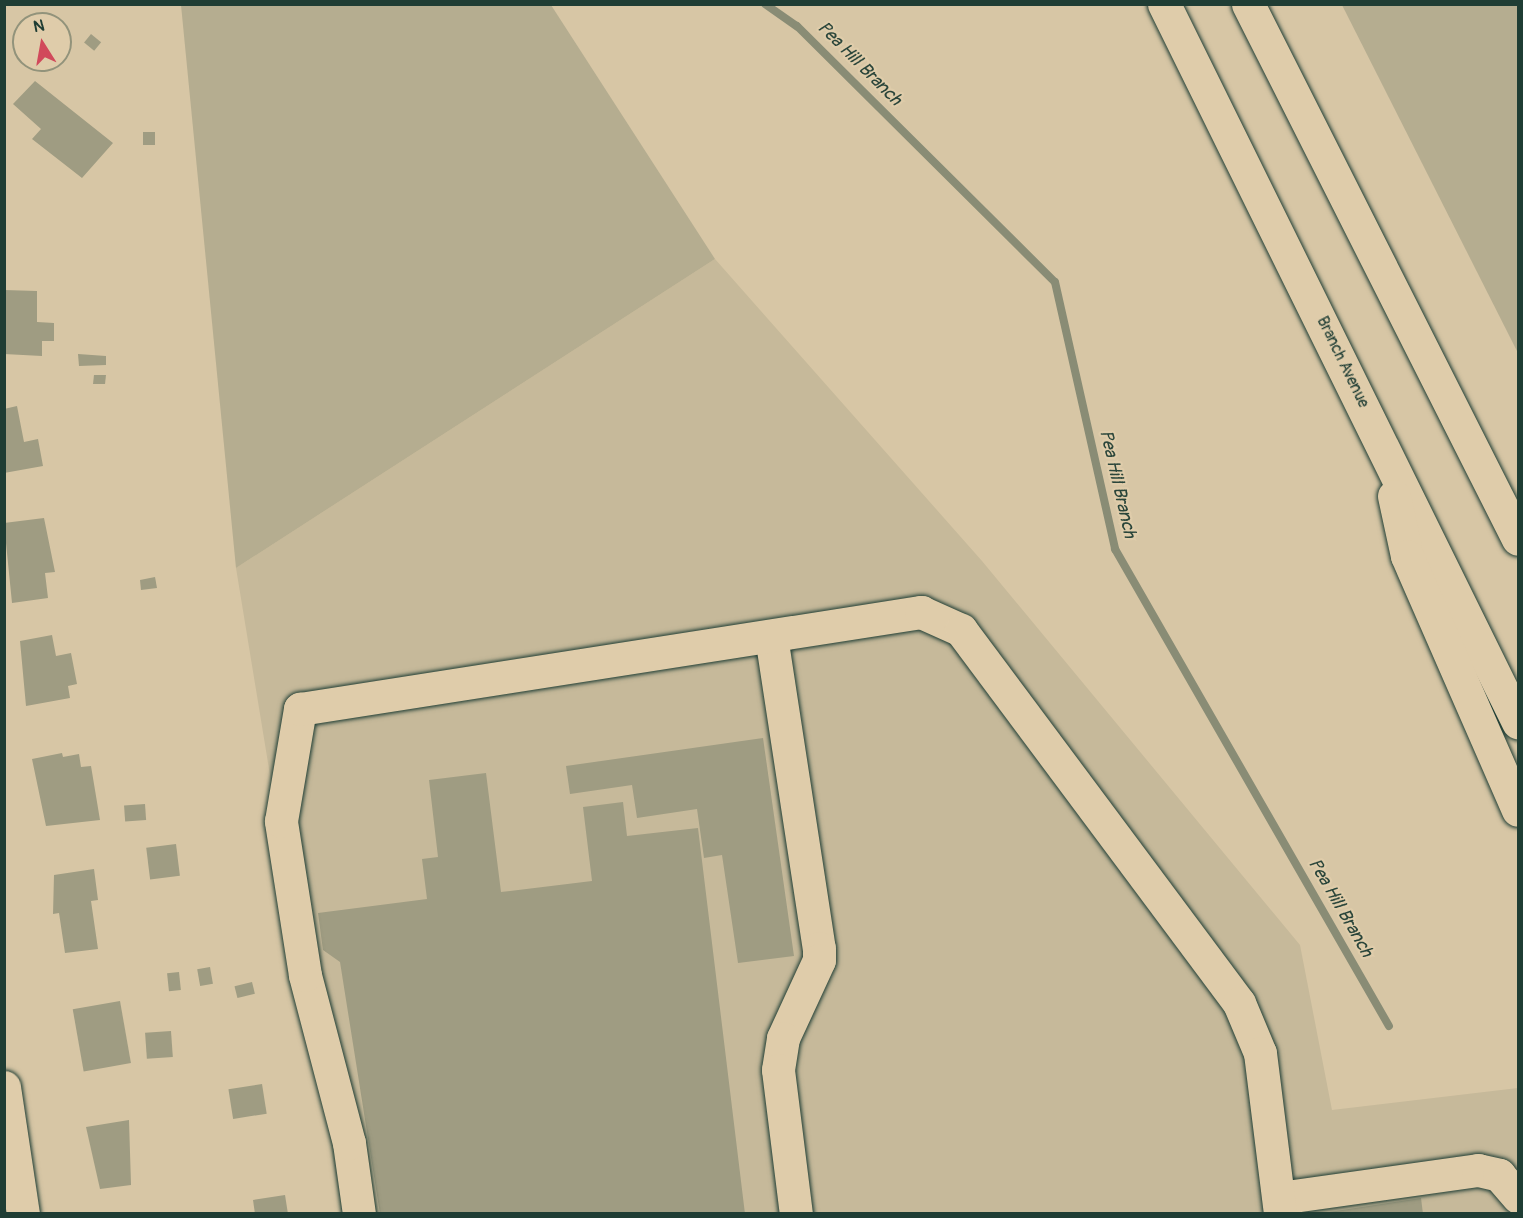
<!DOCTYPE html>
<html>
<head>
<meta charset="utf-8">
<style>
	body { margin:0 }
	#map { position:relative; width:1523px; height:1218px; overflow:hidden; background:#d7c6a5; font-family:Pangolin,sans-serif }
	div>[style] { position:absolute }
	.built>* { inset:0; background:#c6b99a }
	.green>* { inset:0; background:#b5ad90 }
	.stream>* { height:8px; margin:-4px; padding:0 4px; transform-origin:4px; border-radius:4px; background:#898c75 }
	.building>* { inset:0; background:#9f9c82; transform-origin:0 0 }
	.roads { filter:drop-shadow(0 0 2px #1f3d34) drop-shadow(0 0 2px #1f3d34) }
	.minor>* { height:33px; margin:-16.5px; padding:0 16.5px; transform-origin:16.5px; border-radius:16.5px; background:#dfccaa }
	.highway>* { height:33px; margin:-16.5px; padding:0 16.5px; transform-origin:16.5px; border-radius:16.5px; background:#dfccaa }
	span { translate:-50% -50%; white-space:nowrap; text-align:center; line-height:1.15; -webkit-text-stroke:4.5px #dfccaa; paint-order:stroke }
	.street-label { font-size:16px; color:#1f3d34 }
	.water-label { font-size:18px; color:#2a453a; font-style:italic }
	.frame { position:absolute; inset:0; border:6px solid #1f3d34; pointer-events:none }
	.north { position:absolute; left:12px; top:12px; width:60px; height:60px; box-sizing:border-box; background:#dfccaa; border:2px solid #92937b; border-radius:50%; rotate:349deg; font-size:16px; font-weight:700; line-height:24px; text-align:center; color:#1f3d34 }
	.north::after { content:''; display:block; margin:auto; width:21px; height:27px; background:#d1495b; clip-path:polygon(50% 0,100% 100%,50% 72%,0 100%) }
</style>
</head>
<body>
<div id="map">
	<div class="built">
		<i style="clip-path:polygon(715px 259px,982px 561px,1300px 945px,1332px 1110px,1518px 1088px,1518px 1213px,342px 1213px,236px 568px)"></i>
	</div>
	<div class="green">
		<i style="clip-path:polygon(181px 5px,551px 5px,715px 259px,236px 568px)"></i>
		<i style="clip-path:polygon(1342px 5px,1518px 5px,1518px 353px)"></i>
	</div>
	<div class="stream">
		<i style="left:765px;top:4px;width:39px;rotate:35deg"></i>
		<i style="left:797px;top:26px;width:363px;rotate:44.8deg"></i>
		<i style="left:1055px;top:282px;width:274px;rotate:77.3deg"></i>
		<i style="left:1115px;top:549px;width:550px;rotate:60.13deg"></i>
	</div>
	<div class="building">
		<i style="left:91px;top:34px;width:13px;height:11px;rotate:39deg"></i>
		<i style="clip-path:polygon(35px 81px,113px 143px,82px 178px,32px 139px,41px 129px,13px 104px)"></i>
		<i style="left:155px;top:132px;width:13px;height:12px;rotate:90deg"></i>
		<i style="clip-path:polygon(4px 290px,37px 291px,37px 322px,54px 323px,54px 341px,42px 341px,42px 356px,4px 354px)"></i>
		<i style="clip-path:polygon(78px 354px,106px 356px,106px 365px,79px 366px)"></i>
		<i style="clip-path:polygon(94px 375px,106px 375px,105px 384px,93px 384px)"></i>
		<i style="clip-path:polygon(17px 406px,24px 442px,38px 439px,43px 466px,4px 473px,4px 409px)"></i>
		<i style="clip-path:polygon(44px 518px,55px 572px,45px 573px,48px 598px,12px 603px,4px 523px)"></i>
		<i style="clip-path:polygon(155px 577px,157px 588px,141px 590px,140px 580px)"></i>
		<i style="clip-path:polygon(52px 635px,56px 656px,71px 653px,77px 684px,68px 686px,70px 698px,26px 706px,20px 641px)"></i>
		<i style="clip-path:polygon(763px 738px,794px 956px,738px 963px,722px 855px,704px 858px,697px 809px,637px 818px,632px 785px,570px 794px,566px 766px)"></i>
		<i style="clip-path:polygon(62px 753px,63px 757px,79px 754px,81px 767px,91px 766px,100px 820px,46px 826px,32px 759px)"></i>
		<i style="clip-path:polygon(486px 773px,501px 892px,592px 881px,583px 807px,623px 802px,627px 836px,698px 828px,745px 1214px,380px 1214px,340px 962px,323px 950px,318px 913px,427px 899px,422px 859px,438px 857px,429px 780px)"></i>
		<i style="left:145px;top:804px;width:16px;height:21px;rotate:86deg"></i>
		<i style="left:176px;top:844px;width:32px;height:30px;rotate:83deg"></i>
		<i style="clip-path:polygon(94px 869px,98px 900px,91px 901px,98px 949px,65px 953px,59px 913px,53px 914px,54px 875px)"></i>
		<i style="left:210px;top:967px;width:17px;height:13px;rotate:80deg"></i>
		<i style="left:179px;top:972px;width:18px;height:12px;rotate:84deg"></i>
		<i style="left:252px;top:982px;width:12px;height:18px;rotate:76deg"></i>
		<i style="left:120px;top:1001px;width:63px;height:48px;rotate:80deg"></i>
		<i style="left:171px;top:1031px;width:26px;height:26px;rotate:86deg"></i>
		<i style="left:262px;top:1084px;width:30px;height:34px;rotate:81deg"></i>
		<i style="clip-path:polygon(129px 1120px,131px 1185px,100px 1189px,86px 1127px)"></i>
		<i style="clip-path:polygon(285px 1195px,288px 1214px,255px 1214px,253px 1200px)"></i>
		<i style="clip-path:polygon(1421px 1198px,1423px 1214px,1329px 1214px,1329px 1212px)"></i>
	</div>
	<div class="roads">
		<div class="minor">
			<i style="left:771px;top:636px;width:316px;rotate:81.3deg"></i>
			<i style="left:819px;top:948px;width:12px;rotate:90deg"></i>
			<i style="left:819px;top:960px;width:86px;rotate:114.8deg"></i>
			<i style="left:783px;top:1038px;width:32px;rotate:99deg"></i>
			<i style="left:778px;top:1070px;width:145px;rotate:82.9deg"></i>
			<i style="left:4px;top:1087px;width:128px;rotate:81.5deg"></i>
			<i style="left:1279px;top:1198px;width:201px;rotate:-8deg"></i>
			<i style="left:1478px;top:1170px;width:22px;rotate:13deg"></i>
			<i style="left:1499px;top:1175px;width:29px;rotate:49deg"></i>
			<i style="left:359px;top:1214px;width:72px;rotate:-98deg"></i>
			<i style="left:349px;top:1143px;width:174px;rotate:-104.7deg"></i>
			<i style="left:305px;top:975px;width:156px;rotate:-98.9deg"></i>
			<i style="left:281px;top:821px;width:114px;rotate:-80.4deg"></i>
			<i style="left:300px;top:709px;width:629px;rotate:-8.88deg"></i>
			<i style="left:921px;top:612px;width:44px;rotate:24.2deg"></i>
			<i style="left:961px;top:630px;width:465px;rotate:53.3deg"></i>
			<i style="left:1239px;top:1003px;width:54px;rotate:67.2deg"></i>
			<i style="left:1260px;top:1053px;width:162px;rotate:82.9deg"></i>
		</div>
		<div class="highway">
			<i style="left:1164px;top:4px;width:801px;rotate:63.76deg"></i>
			<i style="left:1248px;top:4px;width:599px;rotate:63.22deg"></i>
			<i style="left:1394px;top:496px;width:61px;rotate:77.8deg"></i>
			<i style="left:1407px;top:556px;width:277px;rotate:66.4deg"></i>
		</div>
	</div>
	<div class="street-label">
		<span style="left:1343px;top:362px;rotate:64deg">Branch Avenue</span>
	</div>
	<div class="water-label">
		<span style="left:859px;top:64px;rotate:45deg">Pea Hill Branch</span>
		<span style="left:1117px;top:484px;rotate:77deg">Pea Hill Branch</span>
		<span style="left:1340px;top:908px;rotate:60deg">Pea Hill Branch</span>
	</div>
	<div class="frame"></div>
	<div class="north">N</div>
</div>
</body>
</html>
